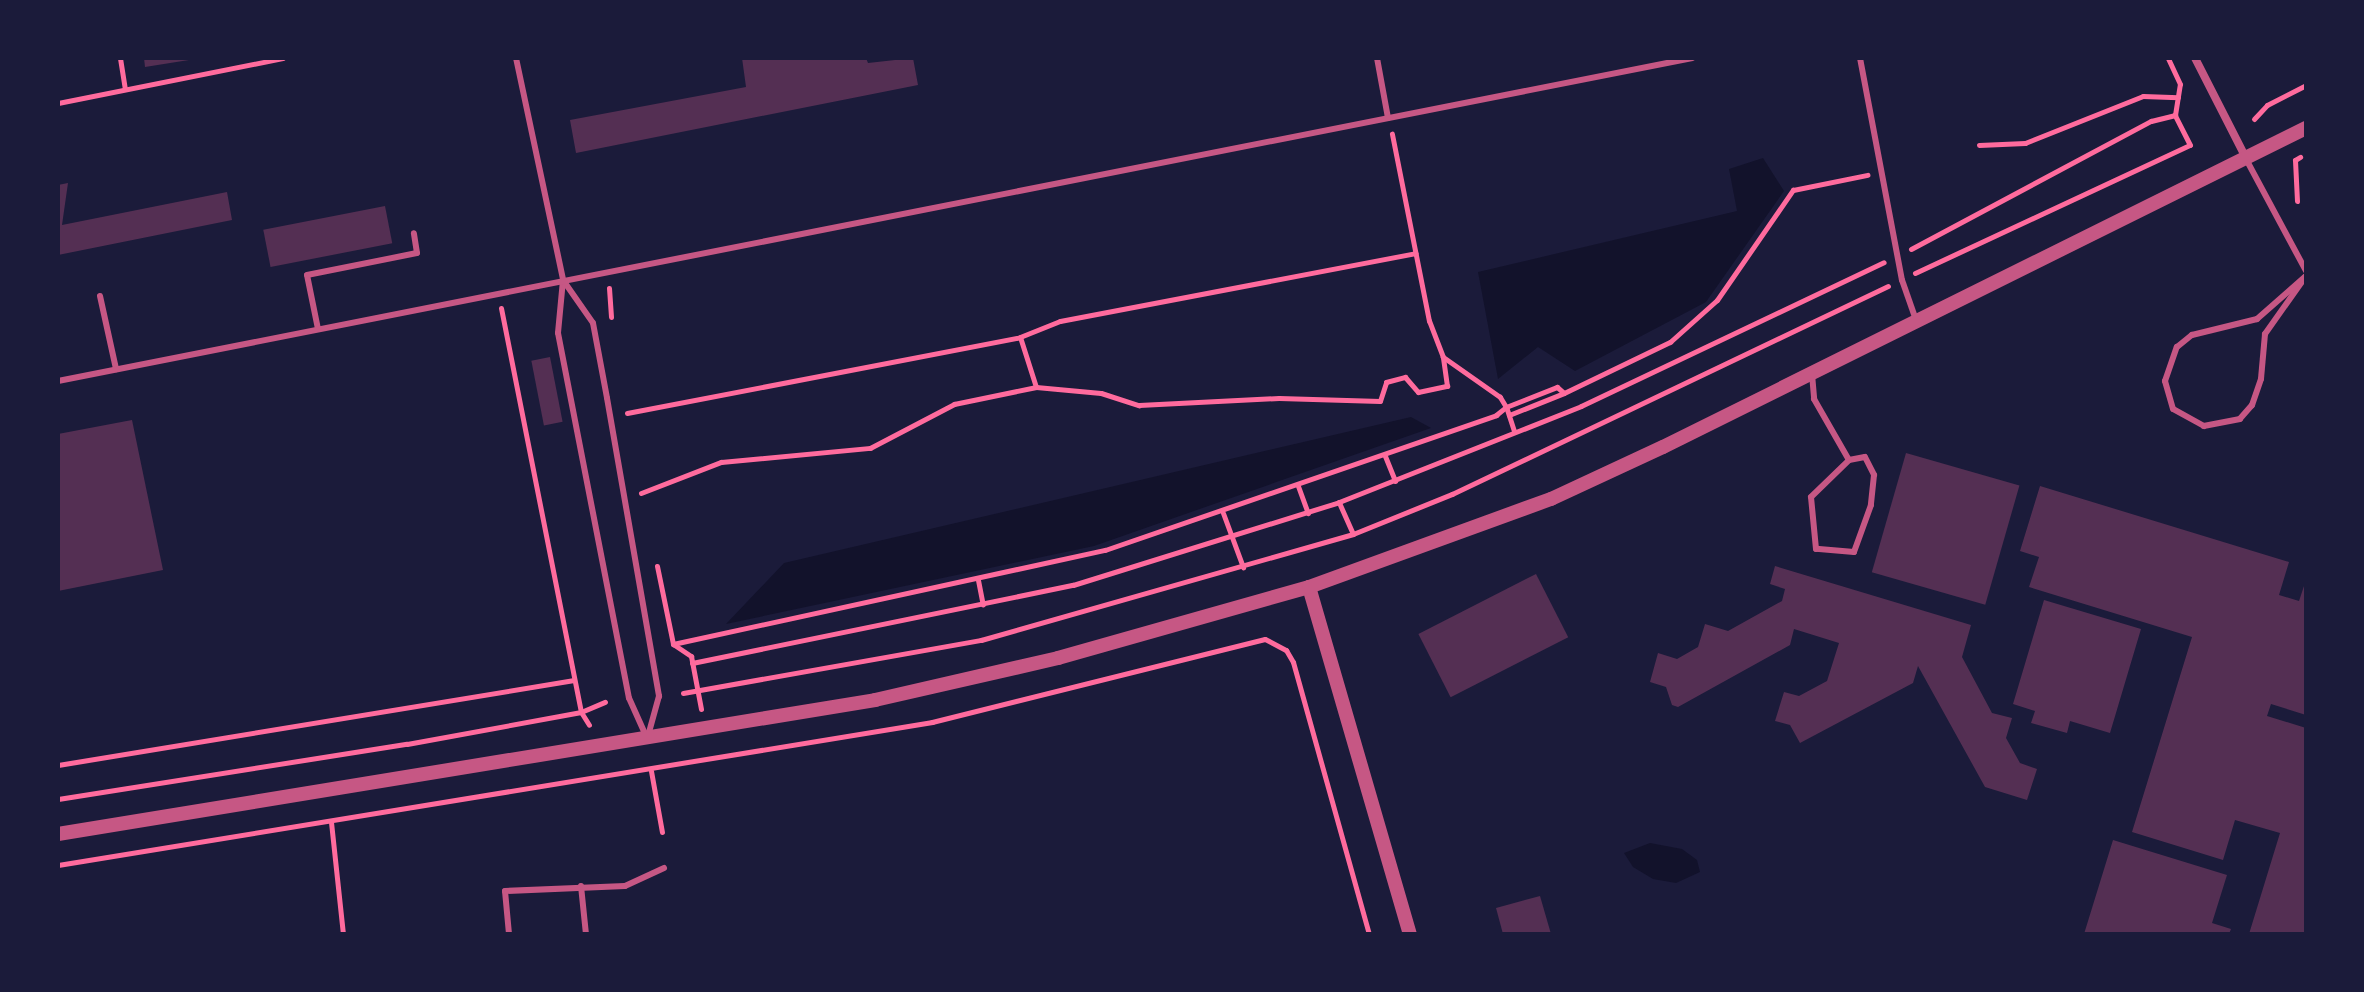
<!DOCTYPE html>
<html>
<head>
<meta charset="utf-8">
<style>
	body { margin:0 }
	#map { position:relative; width:2364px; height:992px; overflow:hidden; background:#1b1b3a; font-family:"Exo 2",sans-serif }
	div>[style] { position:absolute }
	.water>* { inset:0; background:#12122b }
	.building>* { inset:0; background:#542f53; transform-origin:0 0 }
	.path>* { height:5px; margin:-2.5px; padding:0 2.5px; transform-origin:2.5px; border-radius:2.5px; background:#ff6b9d }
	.service>* { height:6px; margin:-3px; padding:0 3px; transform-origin:3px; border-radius:3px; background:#c65784 }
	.minor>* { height:8px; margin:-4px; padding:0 4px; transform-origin:4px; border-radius:4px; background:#c65784 }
	.tertiary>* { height:14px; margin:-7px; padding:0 7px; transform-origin:7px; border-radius:7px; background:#c65784 }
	span { translate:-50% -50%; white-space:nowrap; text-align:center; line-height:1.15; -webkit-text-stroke:6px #1b1b3a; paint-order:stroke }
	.frame { position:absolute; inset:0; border:60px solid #1b1b3a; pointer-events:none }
</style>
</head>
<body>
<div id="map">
	<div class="water">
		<i style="clip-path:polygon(1763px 158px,1784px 191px,1706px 302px,1575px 371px,1538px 347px,1498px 379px,1478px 272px,1737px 211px,1729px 169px)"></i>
		<i style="clip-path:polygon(1411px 417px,1431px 428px,1094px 546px,726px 624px,784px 563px)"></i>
		<i style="clip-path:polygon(1650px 843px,1682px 849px,1697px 860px,1700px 872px,1676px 883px,1653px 879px,1633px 867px,1624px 853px)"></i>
	</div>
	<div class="building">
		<i style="clip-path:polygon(144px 58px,189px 58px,189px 60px,145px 67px)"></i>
		<i style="clip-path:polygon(742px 58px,866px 58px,868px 63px,913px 58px,918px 85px,576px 153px,570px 120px,746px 87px)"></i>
		<i style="clip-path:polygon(68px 183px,62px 225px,227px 192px,232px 220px,58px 255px,58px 185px)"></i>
		<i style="left:385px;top:206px;width:38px;height:124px;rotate:79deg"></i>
		<i style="left:550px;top:357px;width:66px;height:19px;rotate:79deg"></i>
		<i style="clip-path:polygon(132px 420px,163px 570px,58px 591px,58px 434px)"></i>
		<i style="left:1906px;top:453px;width:118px;height:124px;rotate:16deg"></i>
		<i style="clip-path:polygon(2040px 486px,2289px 562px,2279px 595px,2299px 601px,2306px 580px,2306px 715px,2271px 704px,2267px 716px,2306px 728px,2306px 934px,2249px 934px,2280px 833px,2235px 820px,2223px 860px,2132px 832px,2192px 637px,2029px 587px,2039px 557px,2020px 551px)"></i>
		<i style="clip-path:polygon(1775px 566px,1971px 625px,1962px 657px,1992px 713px,2012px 718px,2006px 738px,2020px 763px,2037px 769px,2027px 800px,1985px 787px,1918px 666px,1913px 683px,1800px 743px,1790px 725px,1775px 721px,1784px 692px,1799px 696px,1827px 681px,1839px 643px,1794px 629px,1790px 645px,1678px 707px,1672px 705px,1666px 687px,1650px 682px,1658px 653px,1677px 659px,1698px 647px,1705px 624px,1728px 631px,1782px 601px,1785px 589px,1770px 584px)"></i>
		<i style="left:1536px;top:574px;width:71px;height:132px;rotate:63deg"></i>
		<i style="clip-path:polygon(2044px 600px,2141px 629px,2110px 733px,2070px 721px,2067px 733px,2031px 723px,2035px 711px,2013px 704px)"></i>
		<i style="clip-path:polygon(2113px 840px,2227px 875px,2212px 923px,2231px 929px,2229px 934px,2084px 934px)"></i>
		<i style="clip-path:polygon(1540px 896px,1551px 934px,1503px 934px,1496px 908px)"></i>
	</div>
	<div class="path">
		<i style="left:120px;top:58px;width:31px;rotate:81deg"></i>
		<i style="left:58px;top:103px;width:229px;rotate:-11.3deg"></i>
		<i style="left:2254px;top:119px;width:19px;rotate:-47deg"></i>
		<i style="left:2267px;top:105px;width:44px;rotate:-27.1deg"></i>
		<i style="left:1979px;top:145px;width:46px;rotate:-2.5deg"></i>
		<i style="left:2025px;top:143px;width:127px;rotate:-21.7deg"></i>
		<i style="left:2143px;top:96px;width:35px;rotate:2deg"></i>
		<i style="left:2297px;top:201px;width:41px;rotate:-92.8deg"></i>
		<i style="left:2295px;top:160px;width:6px;rotate:-31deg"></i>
		<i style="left:1911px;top:249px;width:272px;rotate:-28.1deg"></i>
		<i style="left:2151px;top:121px;width:25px;rotate:-14deg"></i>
		<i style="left:1915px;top:273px;width:303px;rotate:-25deg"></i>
		<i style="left:2190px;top:145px;width:34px;rotate:-117deg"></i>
		<i style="left:2175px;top:115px;width:31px;rotate:-81deg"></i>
		<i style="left:2180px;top:84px;width:29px;rotate:-115deg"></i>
		<i style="left:609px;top:288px;width:29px;rotate:86deg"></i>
		<i style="left:501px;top:308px;width:412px;rotate:78.8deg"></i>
		<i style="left:581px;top:712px;width:15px;rotate:58deg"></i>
		<i style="left:1036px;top:387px;width:52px;rotate:-107.7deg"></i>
		<i style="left:1020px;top:337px;width:43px;rotate:-21.8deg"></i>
		<i style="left:1060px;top:321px;width:362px;rotate:-10.8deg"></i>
		<i style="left:627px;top:413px;width:400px;rotate:-10.9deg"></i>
		<i style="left:1509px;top:415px;width:59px;rotate:-21.8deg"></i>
		<i style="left:1514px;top:431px;width:25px;rotate:-108deg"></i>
		<i style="left:1506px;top:407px;width:55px;rotate:-21.4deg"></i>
		<i style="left:1557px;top:387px;width:9px;rotate:41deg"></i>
		<i style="left:1564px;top:393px;width:118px;rotate:-25.7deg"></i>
		<i style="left:1670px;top:342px;width:63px;rotate:-41.8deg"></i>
		<i style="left:1717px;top:300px;width:134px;rotate:-55.4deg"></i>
		<i style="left:1793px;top:190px;width:76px;rotate:-11.5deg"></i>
		<i style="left:1385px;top:456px;width:27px;rotate:68deg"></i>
		<i style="left:1298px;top:486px;width:29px;rotate:70deg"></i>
		<i style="left:641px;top:493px;width:86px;rotate:-21.2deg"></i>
		<i style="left:721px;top:462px;width:150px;rotate:-5.4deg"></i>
		<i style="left:870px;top:448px;width:95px;rotate:-27.6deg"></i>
		<i style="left:954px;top:404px;width:84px;rotate:-11.7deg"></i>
		<i style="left:1036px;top:387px;width:65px;rotate:5.3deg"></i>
		<i style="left:1101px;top:393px;width:40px;rotate:18deg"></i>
		<i style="left:1139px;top:405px;width:140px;rotate:-2.9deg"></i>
		<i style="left:1279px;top:398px;width:101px;rotate:1.7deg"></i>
		<i style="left:1380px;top:401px;width:20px;rotate:-72deg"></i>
		<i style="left:1386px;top:382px;width:20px;rotate:-15deg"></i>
		<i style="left:1405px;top:377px;width:20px;rotate:49deg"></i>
		<i style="left:1418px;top:392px;width:30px;rotate:-12deg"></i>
		<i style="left:1447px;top:386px;width:29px;rotate:-98deg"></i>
		<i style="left:1223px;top:513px;width:58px;rotate:69.7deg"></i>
		<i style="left:1353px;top:534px;width:35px;rotate:-114deg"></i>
		<i style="left:1339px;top:502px;width:260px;rotate:-21.6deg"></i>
		<i style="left:1581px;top:406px;width:335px;rotate:-25.4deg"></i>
		<i style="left:657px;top:566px;width:80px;rotate:78.4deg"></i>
		<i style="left:673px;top:644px;width:22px;rotate:34deg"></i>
		<i style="left:691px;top:656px;width:54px;rotate:79.3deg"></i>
		<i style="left:978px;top:580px;width:25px;rotate:79deg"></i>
		<i style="left:673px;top:644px;width:442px;rotate:-12.3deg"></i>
		<i style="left:1105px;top:550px;width:414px;rotate:-19deg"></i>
		<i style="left:1496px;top:415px;width:13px;rotate:-39deg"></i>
		<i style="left:1506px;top:407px;width:12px;rotate:-121deg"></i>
		<i style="left:1500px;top:397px;width:70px;rotate:-144.9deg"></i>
		<i style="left:1443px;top:357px;width:39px;rotate:-111deg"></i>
		<i style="left:1429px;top:321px;width:191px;rotate:-101.2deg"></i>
		<i style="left:692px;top:663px;width:389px;rotate:-11.6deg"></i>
		<i style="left:1073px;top:585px;width:279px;rotate:-17.3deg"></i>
		<i style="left:683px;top:693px;width:303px;rotate:-10.1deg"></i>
		<i style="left:981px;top:640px;width:387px;rotate:-15.9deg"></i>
		<i style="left:1353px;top:534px;width:107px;rotate:-22deg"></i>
		<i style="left:1452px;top:494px;width:483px;rotate:-25.5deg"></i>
		<i style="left:58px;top:765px;width:523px;rotate:-9.35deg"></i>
		<i style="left:651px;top:771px;width:62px;rotate:79.8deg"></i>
		<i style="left:58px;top:799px;width:353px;rotate:-9deg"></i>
		<i style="left:407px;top:744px;width:177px;rotate:-10.4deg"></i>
		<i style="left:581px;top:712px;width:26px;rotate:-23deg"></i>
		<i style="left:331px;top:822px;width:113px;rotate:83.9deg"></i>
		<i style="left:58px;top:865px;width:886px;rotate:-9.29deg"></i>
		<i style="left:932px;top:722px;width:343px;rotate:-14deg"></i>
		<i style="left:1265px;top:639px;width:24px;rotate:28deg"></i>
		<i style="left:1286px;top:650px;width:14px;rotate:60deg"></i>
		<i style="left:1293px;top:662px;width:282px;rotate:74.4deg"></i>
	</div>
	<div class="service">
		<i style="left:516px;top:58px;width:227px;rotate:78deg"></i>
		<i style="left:563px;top:280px;width:53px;rotate:95.4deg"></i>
		<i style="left:558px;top:333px;width:372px;rotate:79deg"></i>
		<i style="left:629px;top:698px;width:42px;rotate:65.9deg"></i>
		<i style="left:1377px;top:58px;width:61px;rotate:79.6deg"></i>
		<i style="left:1860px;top:58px;width:226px;rotate:79.3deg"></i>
		<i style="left:1902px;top:280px;width:42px;rotate:70.7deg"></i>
		<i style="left:2246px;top:159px;width:127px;rotate:61.8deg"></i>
		<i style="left:2306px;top:276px;width:71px;rotate:125.3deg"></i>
		<i style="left:2265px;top:334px;width:45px;rotate:95.1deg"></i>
		<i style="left:2261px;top:379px;width:28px;rotate:109deg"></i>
		<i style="left:2252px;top:405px;width:18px;rotate:131deg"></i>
		<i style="left:2240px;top:419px;width:37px;rotate:169deg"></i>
		<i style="left:2204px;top:426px;width:35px;rotate:-151deg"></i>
		<i style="left:2173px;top:409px;width:29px;rotate:-106deg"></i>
		<i style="left:2165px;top:381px;width:36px;rotate:-71deg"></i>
		<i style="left:2177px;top:347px;width:19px;rotate:-39deg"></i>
		<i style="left:2192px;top:335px;width:67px;rotate:-13.8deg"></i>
		<i style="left:2257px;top:319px;width:65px;rotate:-41.3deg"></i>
		<i style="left:563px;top:280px;width:52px;rotate:55.1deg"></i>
		<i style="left:593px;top:323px;width:76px;rotate:79.4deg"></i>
		<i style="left:607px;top:398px;width:303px;rotate:80.1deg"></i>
		<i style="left:659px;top:696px;width:41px;rotate:105.4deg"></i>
		<i style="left:100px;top:296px;width:75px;rotate:77.6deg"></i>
		<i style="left:318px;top:329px;width:55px;rotate:-101.5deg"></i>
		<i style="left:307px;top:275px;width:112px;rotate:-11.3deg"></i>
		<i style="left:417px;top:253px;width:20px;rotate:-99deg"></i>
		<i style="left:1812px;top:374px;width:25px;rotate:85deg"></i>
		<i style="left:1814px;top:399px;width:70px;rotate:60.2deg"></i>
		<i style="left:58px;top:381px;width:1666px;rotate:-11.18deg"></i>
		<i style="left:1865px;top:457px;width:20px;rotate:63deg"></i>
		<i style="left:1874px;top:475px;width:30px;rotate:96deg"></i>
		<i style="left:1871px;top:505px;width:50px;rotate:109.9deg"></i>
		<i style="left:1854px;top:552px;width:38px;rotate:-175deg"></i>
		<i style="left:1816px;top:549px;width:52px;rotate:-95.5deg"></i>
		<i style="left:1811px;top:497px;width:53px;rotate:-44.2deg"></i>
		<i style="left:1849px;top:460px;width:16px;rotate:-11deg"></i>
		<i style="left:581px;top:886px;width:48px;rotate:84.1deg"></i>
		<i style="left:509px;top:934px;width:43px;rotate:-95.3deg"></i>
		<i style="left:505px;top:891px;width:120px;rotate:-2.4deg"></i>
		<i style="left:625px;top:886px;width:43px;rotate:-24.8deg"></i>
	</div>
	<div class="minor">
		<i style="left:2195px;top:58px;width:112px;rotate:63deg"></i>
	</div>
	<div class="tertiary">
		<i style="left:1309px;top:587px;width:361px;rotate:73.8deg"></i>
		<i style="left:58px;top:834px;width:828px;rotate:-9.31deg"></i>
		<i style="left:875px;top:700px;width:188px;rotate:-12.9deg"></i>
		<i style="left:1058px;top:658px;width:261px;rotate:-15.8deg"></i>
		<i style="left:1309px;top:587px;width:258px;rotate:-20deg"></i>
		<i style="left:1551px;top:499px;width:123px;rotate:-24.9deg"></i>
		<i style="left:1663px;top:447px;width:718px;rotate:-26.39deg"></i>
	</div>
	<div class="frame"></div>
</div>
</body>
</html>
